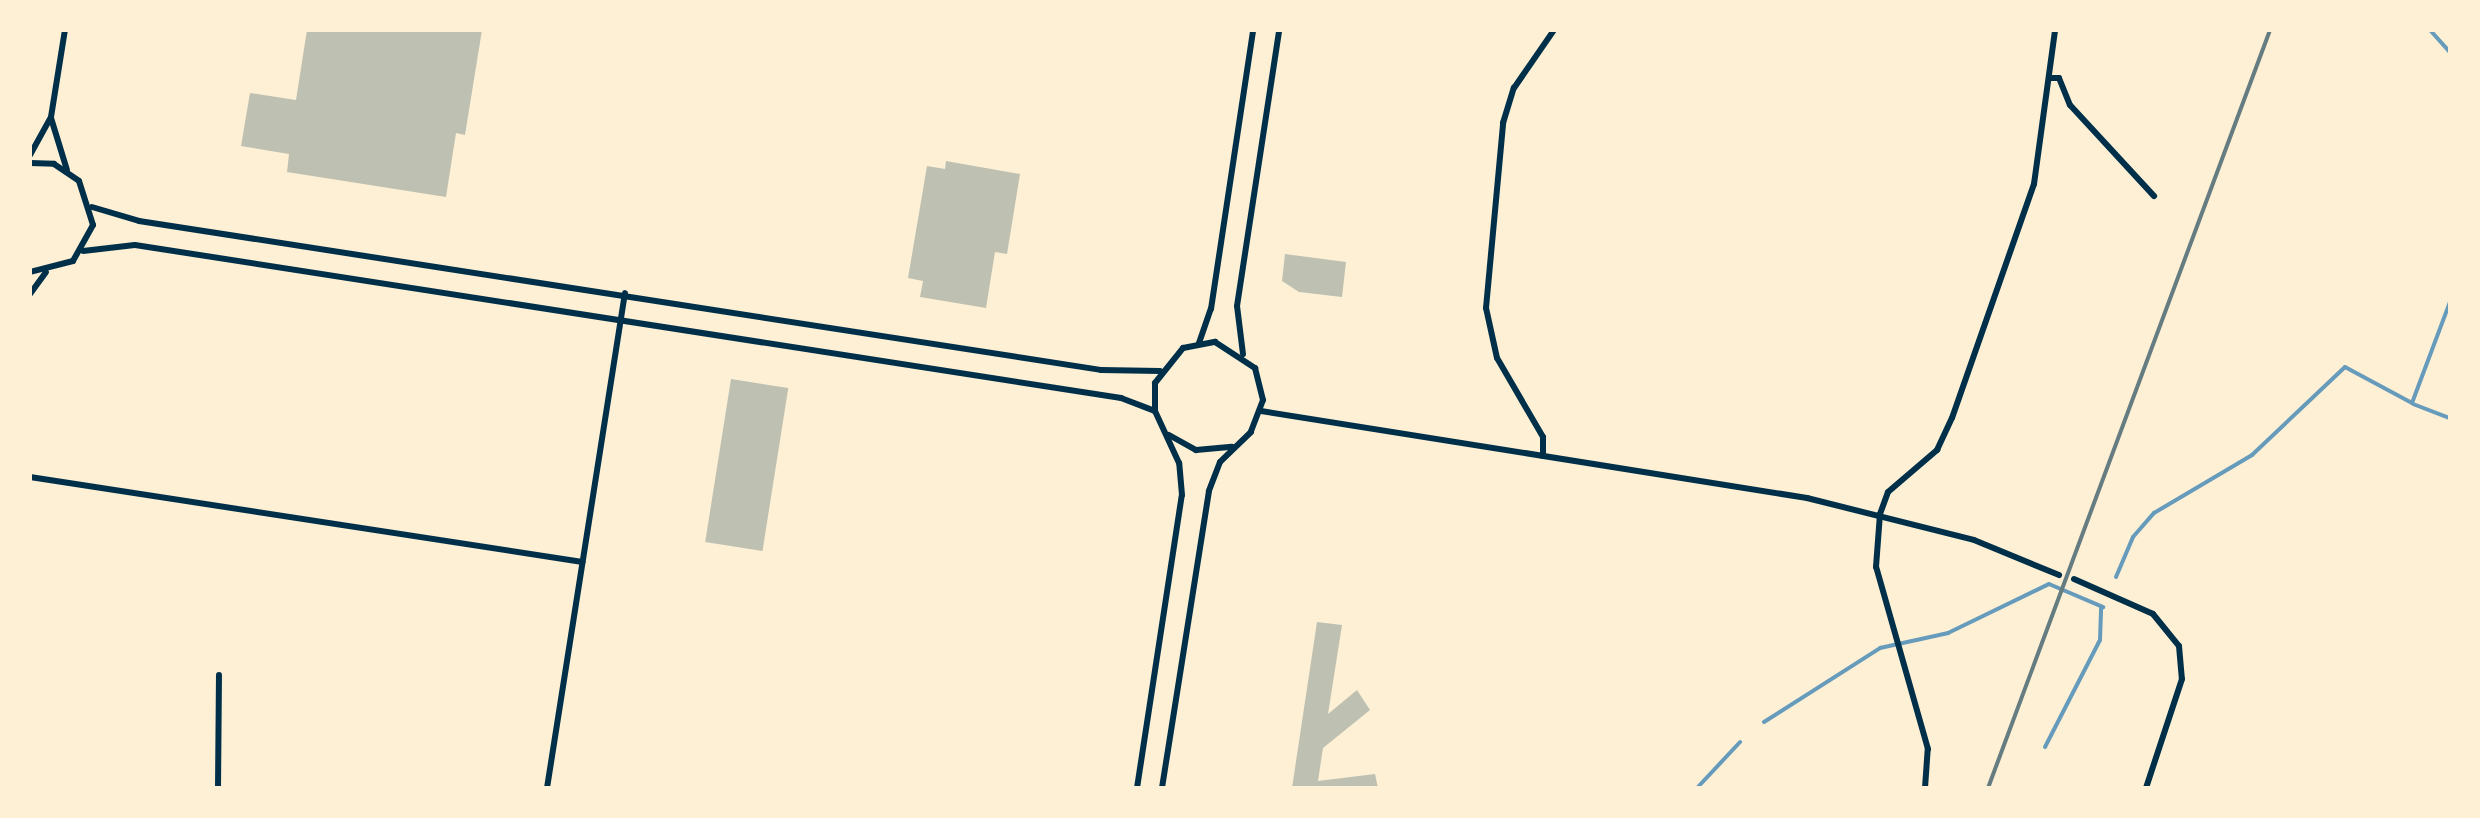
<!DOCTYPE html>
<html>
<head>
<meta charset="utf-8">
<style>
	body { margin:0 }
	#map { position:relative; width:2480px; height:818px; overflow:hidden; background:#fdf0d5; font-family:"DejaVu Sans",sans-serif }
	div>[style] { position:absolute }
	.stream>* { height:4px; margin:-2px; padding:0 2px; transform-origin:2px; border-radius:2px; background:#669bbc }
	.building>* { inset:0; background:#bec0b2; transform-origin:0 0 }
	.minor>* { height:6px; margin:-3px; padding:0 3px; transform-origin:3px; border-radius:3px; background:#003049 }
	.rail>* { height:4px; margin:-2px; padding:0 2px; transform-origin:2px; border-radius:2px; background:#657d81 }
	span { translate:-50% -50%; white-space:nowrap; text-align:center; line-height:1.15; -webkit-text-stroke:8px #fdf0d5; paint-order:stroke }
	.frame { position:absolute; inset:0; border:32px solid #fdf0d5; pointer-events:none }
</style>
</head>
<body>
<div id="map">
	<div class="stream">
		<i style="left:2430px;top:30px;width:30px;rotate:48deg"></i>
		<i style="left:2413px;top:404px;width:40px;rotate:21deg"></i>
		<i style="left:2116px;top:577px;width:43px;rotate:-67deg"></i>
		<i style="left:2133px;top:537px;width:32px;rotate:-49deg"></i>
		<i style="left:2154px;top:513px;width:114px;rotate:-30.6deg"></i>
		<i style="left:2252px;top:455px;width:128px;rotate:-43.4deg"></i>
		<i style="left:2345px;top:367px;width:76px;rotate:28.2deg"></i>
		<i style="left:2412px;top:403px;width:108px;rotate:-69.4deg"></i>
		<i style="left:1764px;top:722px;width:138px;rotate:-32.5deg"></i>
		<i style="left:1880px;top:648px;width:70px;rotate:-12.4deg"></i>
		<i style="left:1948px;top:633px;width:112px;rotate:-25.9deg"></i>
		<i style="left:2049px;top:584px;width:59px;rotate:23.1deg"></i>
		<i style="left:2045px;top:747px;width:120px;rotate:-62.8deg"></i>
		<i style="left:2100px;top:640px;width:32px;rotate:-88deg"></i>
		<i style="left:1697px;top:788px;width:63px;rotate:-46.9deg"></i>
	</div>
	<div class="building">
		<i style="clip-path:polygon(307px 30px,482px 30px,465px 135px,456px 133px,446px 197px,287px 172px,289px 154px,241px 146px,250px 93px,296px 100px)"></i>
		<i style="clip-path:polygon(946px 161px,1020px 174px,1007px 254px,995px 252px,986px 308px,920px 297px,923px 281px,908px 278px,927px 166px,945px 169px)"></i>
		<i style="clip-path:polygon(1285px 254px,1346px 262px,1342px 297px,1299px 292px,1282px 281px)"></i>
		<i style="left:731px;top:379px;width:58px;height:165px;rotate:9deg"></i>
		<i style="clip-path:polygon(1317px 622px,1342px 625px,1328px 714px,1357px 690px,1370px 710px,1323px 748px,1318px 781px,1375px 774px,1378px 788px,1292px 788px)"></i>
	</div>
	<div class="minor">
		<i style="left:2050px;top:78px;width:9px"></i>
		<i style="left:2059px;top:78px;width:29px;rotate:68deg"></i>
		<i style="left:2070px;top:105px;width:124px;rotate:47.3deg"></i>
		<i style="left:51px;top:118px;width:54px;rotate:72.9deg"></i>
		<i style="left:30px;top:155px;width:43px;rotate:-61.1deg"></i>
		<i style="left:51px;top:117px;width:88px;rotate:-80.9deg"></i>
		<i style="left:30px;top:163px;width:24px;rotate:2deg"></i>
		<i style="left:54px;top:164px;width:30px;rotate:34deg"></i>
		<i style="left:79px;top:181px;width:46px;rotate:72.3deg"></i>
		<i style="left:93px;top:225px;width:41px;rotate:119.1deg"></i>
		<i style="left:73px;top:261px;width:44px;rotate:165.7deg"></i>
		<i style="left:92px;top:207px;width:49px;rotate:16.6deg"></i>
		<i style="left:139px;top:221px;width:973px;rotate:8.8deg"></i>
		<i style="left:1101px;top:370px;width:59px;rotate:1deg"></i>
		<i style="left:83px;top:251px;width:52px;rotate:-6.6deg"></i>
		<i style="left:135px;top:245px;width:998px;rotate:8.82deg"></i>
		<i style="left:1121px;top:398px;width:36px;rotate:21deg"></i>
		<i style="left:30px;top:294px;width:27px;rotate:-54deg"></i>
		<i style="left:1199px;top:343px;width:36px;rotate:-71deg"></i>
		<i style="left:1211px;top:309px;width:282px;rotate:-81.4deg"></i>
		<i style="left:1243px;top:354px;width:48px;rotate:-97.1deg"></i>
		<i style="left:1237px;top:306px;width:279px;rotate:-81.3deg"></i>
		<i style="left:1261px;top:411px;width:553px;rotate:9.05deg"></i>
		<i style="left:1807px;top:498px;width:172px;rotate:14.1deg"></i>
		<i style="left:1974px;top:540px;width:92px;rotate:22.4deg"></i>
		<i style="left:1169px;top:435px;width:31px;rotate:29deg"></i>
		<i style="left:1196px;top:450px;width:36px;rotate:-5deg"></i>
		<i style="left:1543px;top:456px;width:19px;rotate:-90deg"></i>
		<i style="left:1543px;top:437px;width:91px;rotate:-120.2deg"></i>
		<i style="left:1497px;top:358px;width:51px;rotate:-102.4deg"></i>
		<i style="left:1486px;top:308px;width:186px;rotate:-84.7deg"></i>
		<i style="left:1503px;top:123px;width:37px;rotate:-73deg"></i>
		<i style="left:1514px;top:88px;width:70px;rotate:-55.4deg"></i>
		<i style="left:30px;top:477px;width:559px;rotate:8.74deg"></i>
		<i style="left:2074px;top:579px;width:86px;rotate:23.9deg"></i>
		<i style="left:2153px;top:614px;width:41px;rotate:50.9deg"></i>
		<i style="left:2179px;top:646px;width:33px;rotate:85deg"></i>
		<i style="left:2182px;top:679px;width:115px;rotate:108.3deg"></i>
		<i style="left:218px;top:788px;width:113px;rotate:-89.5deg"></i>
		<i style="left:547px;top:788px;width:501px;rotate:-81.05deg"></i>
		<i style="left:1137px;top:788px;width:296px;rotate:-81.3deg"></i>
		<i style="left:1182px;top:495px;width:32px;rotate:-95deg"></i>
		<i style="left:1179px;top:463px;width:57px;rotate:-114.8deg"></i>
		<i style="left:1155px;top:411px;width:28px;rotate:-90deg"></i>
		<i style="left:1155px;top:383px;width:45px;rotate:-51.3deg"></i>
		<i style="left:1183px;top:348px;width:33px;rotate:-11deg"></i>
		<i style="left:1215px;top:342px;width:48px;rotate:33deg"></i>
		<i style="left:1255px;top:368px;width:33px;rotate:76deg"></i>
		<i style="left:1263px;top:400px;width:34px;rotate:111deg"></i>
		<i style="left:1251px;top:432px;width:43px;rotate:135.9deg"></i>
		<i style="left:1220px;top:462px;width:31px;rotate:111deg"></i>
		<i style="left:1209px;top:491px;width:301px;rotate:99deg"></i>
		<i style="left:1925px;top:788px;width:39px;rotate:-86deg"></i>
		<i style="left:1928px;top:749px;width:189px;rotate:-105.9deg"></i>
		<i style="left:1876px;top:567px;width:53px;rotate:-85.7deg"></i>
		<i style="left:1880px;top:514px;width:23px;rotate:-70deg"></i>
		<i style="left:1888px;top:492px;width:65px;rotate:-40.6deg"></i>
		<i style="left:1937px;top:450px;width:35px;rotate:-65deg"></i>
		<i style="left:1952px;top:418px;width:248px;rotate:-70.7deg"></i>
		<i style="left:2034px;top:184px;width:155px;rotate:-82.2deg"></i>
	</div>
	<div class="rail">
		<i style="left:1988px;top:788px;width:809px;rotate:-69.59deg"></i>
	</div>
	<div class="frame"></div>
</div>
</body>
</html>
